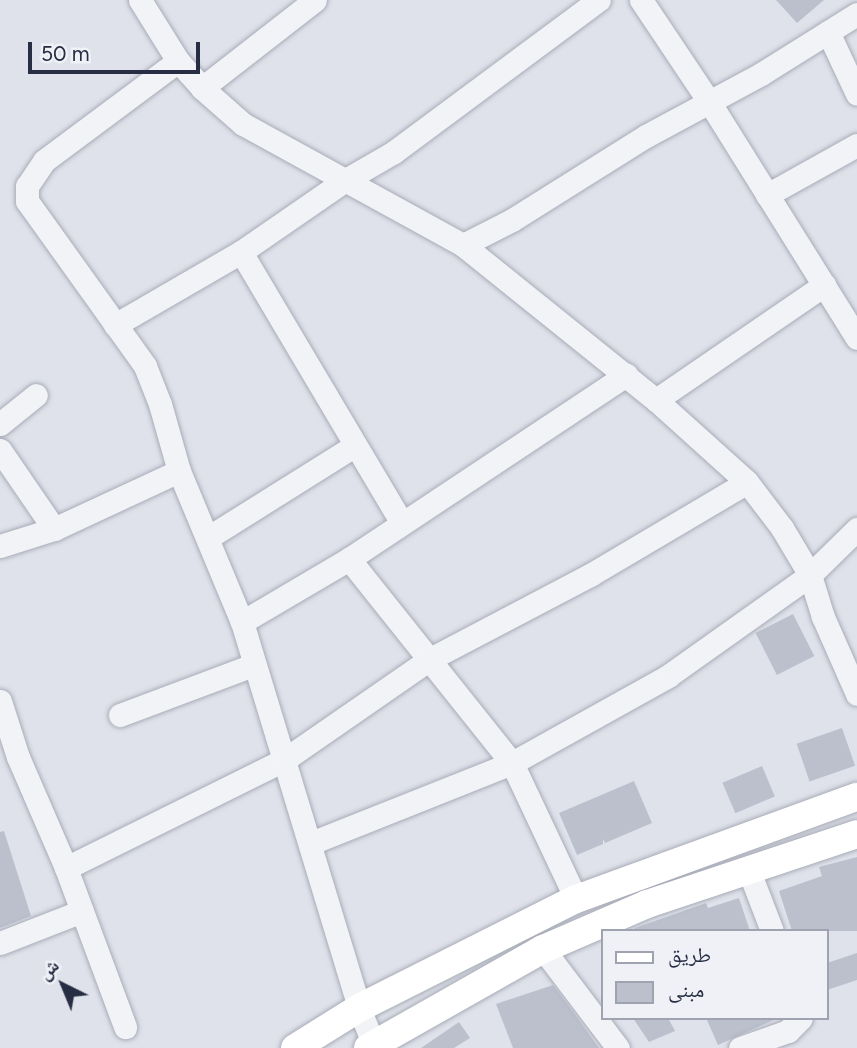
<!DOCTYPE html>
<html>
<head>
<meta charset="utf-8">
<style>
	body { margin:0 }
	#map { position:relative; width:857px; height:1048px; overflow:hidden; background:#dfe2ea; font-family:Figtree,"Noto Naskh Arabic",sans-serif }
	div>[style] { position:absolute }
	.building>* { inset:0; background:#bcc0cd; transform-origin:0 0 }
	.roads { filter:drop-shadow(0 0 2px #a8acb8) drop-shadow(0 0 2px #a8acb8) }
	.minor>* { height:23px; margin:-11.5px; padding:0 11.5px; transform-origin:11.5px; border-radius:11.5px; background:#f2f3f7 }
	.major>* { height:28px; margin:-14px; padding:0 14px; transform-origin:14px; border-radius:14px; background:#fff }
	span { translate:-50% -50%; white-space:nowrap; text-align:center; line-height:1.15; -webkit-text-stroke:5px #eff1f7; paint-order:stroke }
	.legend { position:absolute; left:601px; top:929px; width:228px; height:91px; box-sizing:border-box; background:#eff1f7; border:2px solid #9fa3af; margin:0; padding:9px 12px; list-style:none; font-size:21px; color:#272d42 }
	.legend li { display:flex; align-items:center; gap:14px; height:35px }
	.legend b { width:35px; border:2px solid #9fa3af }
	.north { position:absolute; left:28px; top:950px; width:70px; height:70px; -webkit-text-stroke:5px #eff1f7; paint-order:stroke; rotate:317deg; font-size:19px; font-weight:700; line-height:28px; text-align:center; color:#272d42 }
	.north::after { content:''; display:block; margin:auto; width:24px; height:32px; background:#272d42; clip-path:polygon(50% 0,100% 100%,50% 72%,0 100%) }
	.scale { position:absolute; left:28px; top:42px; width:172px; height:32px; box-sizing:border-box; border:4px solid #272d42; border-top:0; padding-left:9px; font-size:21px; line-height:24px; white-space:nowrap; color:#272d42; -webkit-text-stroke:5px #eff1f7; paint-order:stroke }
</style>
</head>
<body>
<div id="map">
	<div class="building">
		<i style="clip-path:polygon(776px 0,824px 0,797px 23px)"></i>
		<i style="left:793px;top:614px;width:47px;height:42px;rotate:63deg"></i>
		<i style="left:842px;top:728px;width:40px;height:48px;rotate:71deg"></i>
		<i style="left:762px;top:766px;width:33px;height:43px;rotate:67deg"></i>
		<i style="clip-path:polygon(634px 781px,652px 823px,605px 843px,603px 839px,603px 844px,577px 855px,559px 813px)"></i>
		<i style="clip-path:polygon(4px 831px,31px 916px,0 928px,0 832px)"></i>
		<i style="clip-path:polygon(857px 857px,857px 931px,792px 931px,779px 891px,822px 876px,819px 867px)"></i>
		<i style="clip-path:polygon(739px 898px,750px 931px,635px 931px,635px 928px,706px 903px,708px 908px)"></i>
		<i style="clip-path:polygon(857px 953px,857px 980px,827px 990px,827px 963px)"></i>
		<i style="clip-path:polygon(553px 985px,574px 1013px,599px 1048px,513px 1048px,496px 1004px)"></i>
		<i style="clip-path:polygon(633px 1018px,668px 1018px,675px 1031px,649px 1042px)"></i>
		<i style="clip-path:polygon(706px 1018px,778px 1018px,718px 1045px)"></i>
		<i style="clip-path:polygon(459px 1022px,470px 1038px,454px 1048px,421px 1048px)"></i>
	</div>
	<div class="roads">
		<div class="minor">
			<i style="left:140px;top:0;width:72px;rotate:58.1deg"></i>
			<i style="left:178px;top:61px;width:36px;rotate:48deg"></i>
			<i style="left:202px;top:88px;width:55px;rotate:41.3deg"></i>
			<i style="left:243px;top:124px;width:251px;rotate:28.8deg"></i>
			<i style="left:463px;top:245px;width:248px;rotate:38.8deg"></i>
			<i style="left:656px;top:400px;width:122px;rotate:42deg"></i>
			<i style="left:747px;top:482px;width:58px;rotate:52.7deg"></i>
			<i style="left:782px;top:528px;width:55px;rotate:59.2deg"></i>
			<i style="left:810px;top:575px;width:44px;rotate:72.8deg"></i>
			<i style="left:823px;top:617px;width:84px;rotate:66.2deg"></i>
			<i style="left:641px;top:0;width:124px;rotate:56.2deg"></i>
			<i style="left:710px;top:103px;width:277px;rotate:58deg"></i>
			<i style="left:828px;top:32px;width:68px;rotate:64.9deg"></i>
			<i style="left:178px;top:61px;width:167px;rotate:143.3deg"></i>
			<i style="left:44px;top:161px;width:30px;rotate:124deg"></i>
			<i style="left:27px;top:186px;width:15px;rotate:90deg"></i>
			<i style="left:27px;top:201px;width:203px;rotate:54.4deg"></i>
			<i style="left:145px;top:366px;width:41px;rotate:68.5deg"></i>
			<i style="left:160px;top:404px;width:70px;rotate:74.2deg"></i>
			<i style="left:179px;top:471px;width:164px;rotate:67.4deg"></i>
			<i style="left:242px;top:622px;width:403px;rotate:73.1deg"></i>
			<i style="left:359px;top:1008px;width:43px;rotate:68.2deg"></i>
			<i style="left:202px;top:88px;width:143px;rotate:-37.9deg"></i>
			<i style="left:767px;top:195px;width:103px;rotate:-29.1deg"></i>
			<i style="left:463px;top:245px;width:55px;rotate:-27deg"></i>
			<i style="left:512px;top:220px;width:158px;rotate:-32.1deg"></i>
			<i style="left:646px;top:136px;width:131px;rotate:-28.3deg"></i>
			<i style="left:761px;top:74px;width:113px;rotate:-32deg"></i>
			<i style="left:241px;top:252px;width:315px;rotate:59.3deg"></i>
			<i style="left:115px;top:325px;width:146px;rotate:-30.1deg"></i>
			<i style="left:241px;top:252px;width:125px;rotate:-34.6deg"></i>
			<i style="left:344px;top:181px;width:58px;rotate:-30.1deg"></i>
			<i style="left:394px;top:152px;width:255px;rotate:-36.6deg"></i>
			<i style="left:656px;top:400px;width:204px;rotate:-34.4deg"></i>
			<i style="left:0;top:424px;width:46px;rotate:-38.9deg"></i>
			<i style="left:0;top:450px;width:96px;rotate:55.6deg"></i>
			<i style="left:209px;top:537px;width:171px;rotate:-32.1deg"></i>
			<i style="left:0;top:546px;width:57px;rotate:-17.5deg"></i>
			<i style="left:54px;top:529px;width:138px;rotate:-24.9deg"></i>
			<i style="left:349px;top:559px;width:261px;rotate:51.4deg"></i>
			<i style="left:512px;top:763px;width:150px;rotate:64.8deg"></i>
			<i style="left:242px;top:622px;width:124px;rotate:-30.5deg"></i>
			<i style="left:349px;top:559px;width:333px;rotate:-33.6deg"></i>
			<i style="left:0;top:701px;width:59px;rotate:72.2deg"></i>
			<i style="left:18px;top:757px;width:121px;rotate:66.6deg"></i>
			<i style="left:66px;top:868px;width:170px;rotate:69.6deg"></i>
			<i style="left:120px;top:715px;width:142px;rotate:-20.6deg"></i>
			<i style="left:311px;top:843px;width:216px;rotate:-21.7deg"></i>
			<i style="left:512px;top:763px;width:179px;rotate:-29.1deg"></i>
			<i style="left:668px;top:676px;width:174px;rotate:-35.4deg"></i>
			<i style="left:810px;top:575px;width:66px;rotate:-44.4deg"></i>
			<i style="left:66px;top:868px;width:243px;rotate:-26.4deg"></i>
			<i style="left:284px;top:760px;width:178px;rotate:-34.7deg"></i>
			<i style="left:430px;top:659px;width:181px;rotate:-27.7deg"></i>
			<i style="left:590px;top:575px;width:182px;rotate:-30.6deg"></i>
			<i style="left:749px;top:871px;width:64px;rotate:69deg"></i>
			<i style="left:0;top:943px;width:88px;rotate:-21.3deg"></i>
			<i style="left:543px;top:949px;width:124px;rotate:52.9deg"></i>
			<i style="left:740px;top:1048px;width:51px;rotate:-19.5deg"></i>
			<i style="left:788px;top:1031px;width:18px;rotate:-45deg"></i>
		</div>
		<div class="major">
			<i style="left:295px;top:1048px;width:75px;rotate:-32deg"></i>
			<i style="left:359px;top:1008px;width:243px;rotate:-26.7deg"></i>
			<i style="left:576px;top:899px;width:299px;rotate:-20deg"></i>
			<i style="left:368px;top:1048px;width:201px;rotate:-29.5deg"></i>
			<i style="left:543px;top:949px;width:113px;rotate:-23.4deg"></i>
			<i style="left:647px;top:904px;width:221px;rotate:-18.4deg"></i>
		</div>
	</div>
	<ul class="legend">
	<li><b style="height:9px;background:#fff"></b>طريق</li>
	<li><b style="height:19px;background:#bcc0cd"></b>مبنى</li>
	</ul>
	<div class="north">ش</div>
	<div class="scale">50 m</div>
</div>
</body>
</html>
